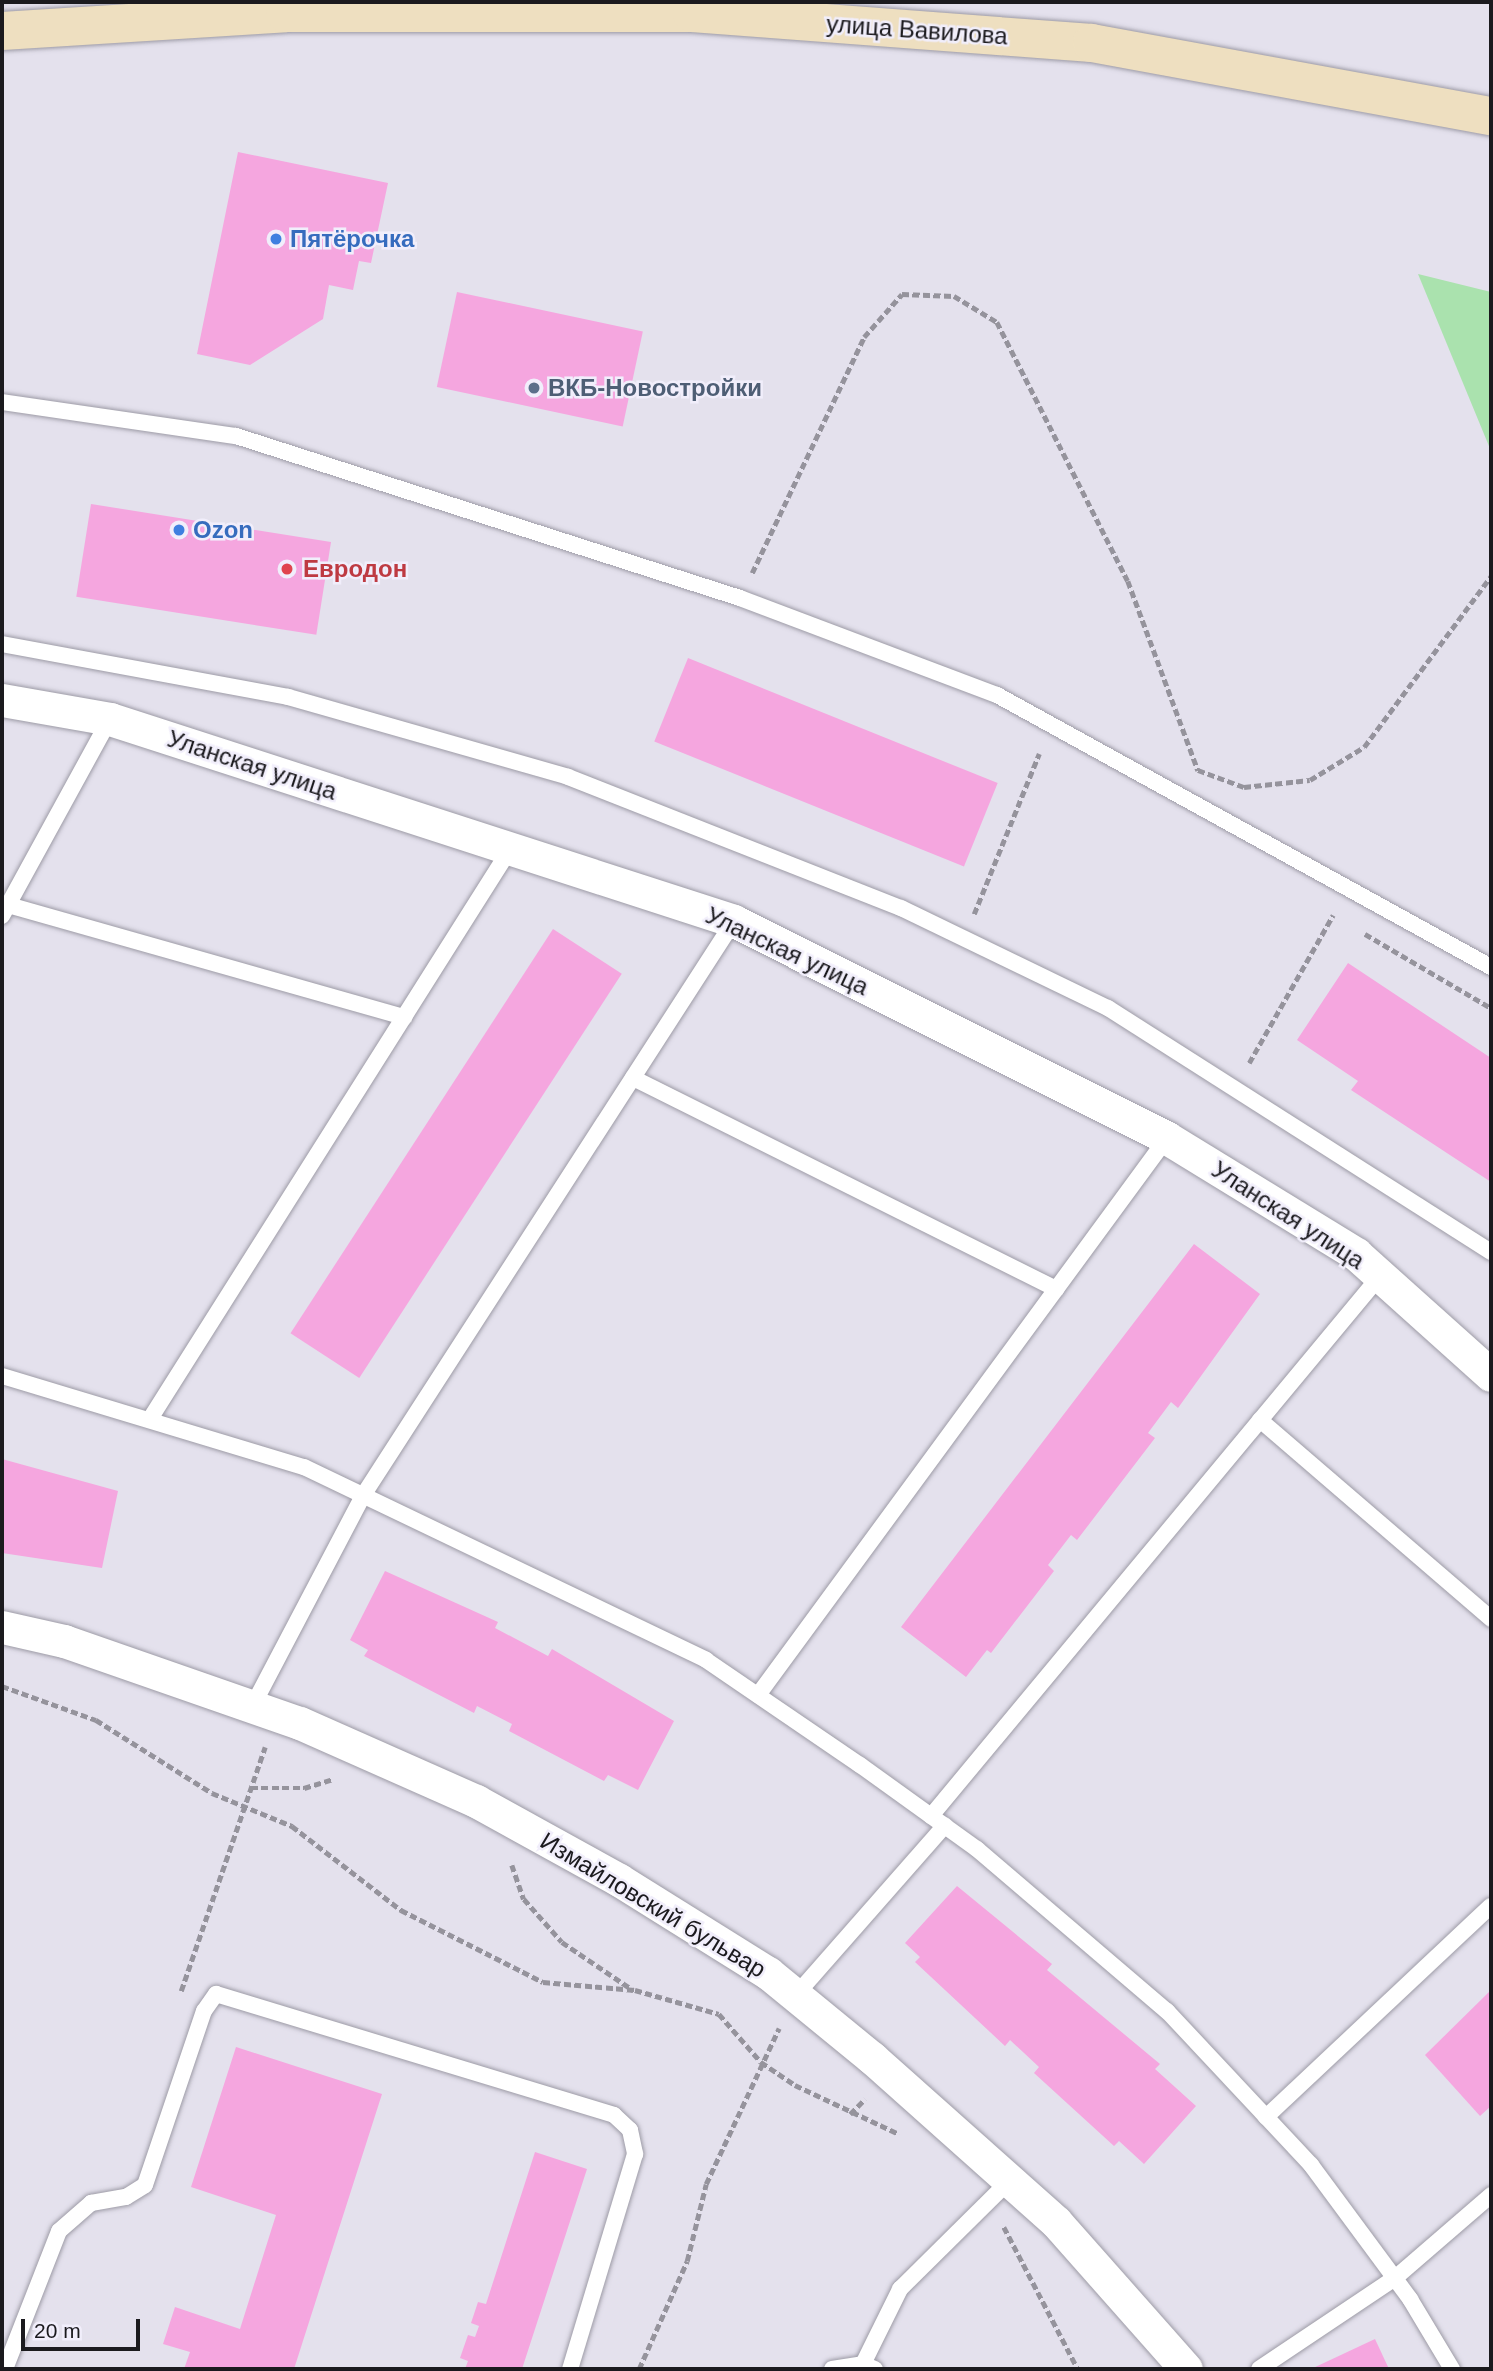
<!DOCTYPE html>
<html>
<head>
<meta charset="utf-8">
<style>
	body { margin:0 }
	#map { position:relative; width:1493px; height:2371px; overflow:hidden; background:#e4e1ed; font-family:Arial,sans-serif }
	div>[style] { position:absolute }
	.green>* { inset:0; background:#aae2ae }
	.building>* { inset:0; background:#f5a6df; transform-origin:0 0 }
	.path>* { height:4.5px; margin-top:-2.25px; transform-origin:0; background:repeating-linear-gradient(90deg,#95939c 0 7px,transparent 0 10.5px) }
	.roads { filter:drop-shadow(0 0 2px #9d9ba6) drop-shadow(0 0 2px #9d9ba6) }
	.lane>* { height:16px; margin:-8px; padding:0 8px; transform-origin:8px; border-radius:8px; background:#fff }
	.street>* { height:33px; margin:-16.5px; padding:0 16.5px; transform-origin:16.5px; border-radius:16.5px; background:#fff }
	.secondary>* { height:38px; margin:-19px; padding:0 19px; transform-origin:19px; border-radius:19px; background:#eedfc0 }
	.dots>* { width:19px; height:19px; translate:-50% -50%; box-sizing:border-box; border:4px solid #f1eefb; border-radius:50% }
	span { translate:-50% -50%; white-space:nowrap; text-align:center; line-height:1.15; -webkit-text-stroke:5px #f1eefb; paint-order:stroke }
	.street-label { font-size:24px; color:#1b1a1e }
	.shop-label { font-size:24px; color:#366cbe; font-weight:700 }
	.left { translate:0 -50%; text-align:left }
	.service-label { font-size:24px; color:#4e5e75; font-weight:700 }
	.health-label { font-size:24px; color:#be3a42; font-weight:700 }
	.frame { position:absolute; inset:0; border:4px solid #1b1a1e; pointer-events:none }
	.scale { position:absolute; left:21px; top:2319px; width:119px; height:32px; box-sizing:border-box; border:4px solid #1b1a1e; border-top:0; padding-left:9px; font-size:21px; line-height:24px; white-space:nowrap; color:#1b1a1e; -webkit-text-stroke:5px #f1eefb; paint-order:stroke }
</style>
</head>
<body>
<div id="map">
	<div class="green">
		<i style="clip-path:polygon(1418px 274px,1491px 292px,1491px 451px)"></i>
	</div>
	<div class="building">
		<i style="clip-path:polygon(238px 152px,388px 183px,371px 263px,359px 261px,353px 290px,329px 285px,323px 319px,250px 365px,197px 354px)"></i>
		<i style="left:457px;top:292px;width:190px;height:97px;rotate:12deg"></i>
		<i style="left:91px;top:504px;width:243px;height:94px;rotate:9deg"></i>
		<i style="left:688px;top:658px;width:334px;height:90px;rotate:22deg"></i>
		<i style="left:553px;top:929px;width:82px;height:482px;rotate:33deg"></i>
		<i style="clip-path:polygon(1348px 963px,1491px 1058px,1491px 1182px,1351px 1090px,1358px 1081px,1297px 1040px)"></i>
		<i style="clip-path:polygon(1194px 1244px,1260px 1294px,1178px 1408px,1171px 1402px,1148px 1433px,1155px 1438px,1077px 1540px,1071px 1535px,1048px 1565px,1054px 1571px,991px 1653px,987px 1650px,966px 1677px,901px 1627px)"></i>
		<i style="clip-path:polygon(2px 1459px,118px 1491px,102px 1568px,2px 1553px)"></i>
		<i style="clip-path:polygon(385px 1571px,498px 1622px,495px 1628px,548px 1656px,552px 1649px,674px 1721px,638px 1790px,608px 1775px,604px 1781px,509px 1731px,512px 1724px,477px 1706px,474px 1713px,364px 1656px,368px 1650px,350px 1640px)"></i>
		<i style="clip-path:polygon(957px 1886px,1052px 1964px,1047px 1970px,1160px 2064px,1155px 2069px,1196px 2106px,1144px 2164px,1119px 2141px,1114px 2146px,1034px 2073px,1039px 2067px,1010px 2040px,1005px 2046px,915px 1962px,920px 1957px,905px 1943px)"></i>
		<i style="clip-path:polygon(1491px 1990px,1491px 2106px,1480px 2116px,1425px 2055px)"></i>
		<i style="clip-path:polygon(236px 2047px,382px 2094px,294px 2369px,184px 2369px,190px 2352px,163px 2344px,175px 2307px,240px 2329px,276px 2215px,191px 2187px)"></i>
		<i style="clip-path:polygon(535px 2152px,587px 2169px,522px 2369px,465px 2369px,468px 2361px,460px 2358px,468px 2335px,475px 2337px,479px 2326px,471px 2323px,478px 2302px,486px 2304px)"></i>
		<i style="clip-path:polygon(1375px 2339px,1389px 2369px,1311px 2369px)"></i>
	</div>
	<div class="path">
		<i style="left:752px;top:573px;width:261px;rotate:-64.6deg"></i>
		<i style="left:864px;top:337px;width:57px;rotate:-48.5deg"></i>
		<i style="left:902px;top:294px;width:52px;rotate:2.2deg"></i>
		<i style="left:954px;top:296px;width:50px;rotate:31.2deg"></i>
		<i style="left:997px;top:322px;width:290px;rotate:63.2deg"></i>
		<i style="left:1128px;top:581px;width:202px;rotate:69.7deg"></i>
		<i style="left:1198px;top:770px;width:49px;rotate:20.3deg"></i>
		<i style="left:1244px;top:787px;width:66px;rotate:-6.1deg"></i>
		<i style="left:1310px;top:780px;width:63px;rotate:-31.4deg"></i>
		<i style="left:1364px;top:747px;width:213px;rotate:-53.4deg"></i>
		<i style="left:974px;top:914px;width:173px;rotate:-67.9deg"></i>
		<i style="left:1365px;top:934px;width:146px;rotate:30.4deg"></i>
		<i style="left:1249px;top:1063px;width:170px;rotate:-60.4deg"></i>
		<i style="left:2px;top:1686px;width:100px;rotate:19.9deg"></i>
		<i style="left:96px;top:1720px;width:137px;rotate:32.2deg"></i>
		<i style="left:212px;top:1793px;width:87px;rotate:22.4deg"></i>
		<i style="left:292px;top:1826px;width:138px;rotate:37.6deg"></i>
		<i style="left:401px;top:1910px;width:159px;rotate:26.9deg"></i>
		<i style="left:543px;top:1982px;width:92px;rotate:5deg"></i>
		<i style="left:635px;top:1990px;width:87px;rotate:15.9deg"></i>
		<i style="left:719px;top:2014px;width:64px;rotate:48.8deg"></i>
		<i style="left:761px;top:2062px;width:41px;rotate:34.1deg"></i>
		<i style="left:795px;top:2085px;width:115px;rotate:25.2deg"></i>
		<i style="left:251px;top:1788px;width:53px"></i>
		<i style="left:304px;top:1788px;width:30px;rotate:-17deg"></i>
		<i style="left:512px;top:1865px;width:36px;rotate:71deg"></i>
		<i style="left:524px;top:1899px;width:57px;rotate:48.5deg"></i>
		<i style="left:562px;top:1942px;width:86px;rotate:34.1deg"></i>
		<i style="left:181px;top:1991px;width:258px;rotate:-71deg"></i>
		<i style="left:850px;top:2114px;width:21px;rotate:-45deg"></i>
		<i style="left:1004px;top:2227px;width:160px;rotate:62.5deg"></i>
		<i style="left:639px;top:2369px;width:118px;rotate:-66deg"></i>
		<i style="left:687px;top:2261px;width:79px;rotate:-76.1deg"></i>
		<i style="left:706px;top:2184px;width:172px;rotate:-64.9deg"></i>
	</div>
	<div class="roads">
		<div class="lane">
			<i style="left:2px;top:402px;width:236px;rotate:8.3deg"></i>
			<i style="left:236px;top:436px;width:529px;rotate:17.82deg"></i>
			<i style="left:740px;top:598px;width:275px;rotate:20.7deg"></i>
			<i style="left:997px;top:695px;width:564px;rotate:28.84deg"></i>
			<i style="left:2px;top:644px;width:291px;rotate:10.5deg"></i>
			<i style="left:288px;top:697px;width:291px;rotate:15.9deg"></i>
			<i style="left:568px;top:777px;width:358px;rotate:21.5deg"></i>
			<i style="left:901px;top:908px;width:230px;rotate:25.8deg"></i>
			<i style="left:1108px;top:1008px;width:454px;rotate:32.5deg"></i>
			<i style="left:8px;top:905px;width:412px;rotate:15.8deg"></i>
			<i style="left:2px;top:916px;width:225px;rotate:-61.3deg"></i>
			<i style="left:633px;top:1078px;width:473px;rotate:26.5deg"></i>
			<i style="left:2px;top:1376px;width:315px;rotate:16.8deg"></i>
			<i style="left:304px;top:1467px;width:446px;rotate:25.6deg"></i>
			<i style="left:706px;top:1660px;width:186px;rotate:34.3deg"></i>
			<i style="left:860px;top:1765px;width:144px;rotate:35.7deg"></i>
			<i style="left:977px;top:1849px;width:250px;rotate:40.5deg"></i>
			<i style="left:1167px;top:2011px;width:211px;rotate:46.9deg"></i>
			<i style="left:1311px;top:2165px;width:167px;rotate:53.5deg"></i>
			<i style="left:1410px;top:2299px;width:82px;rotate:59deg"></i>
			<i style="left:150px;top:1419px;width:674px;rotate:-57.72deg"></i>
			<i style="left:1260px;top:1420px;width:305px;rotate:40.7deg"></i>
			<i style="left:758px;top:1695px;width:691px;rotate:-53.71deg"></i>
			<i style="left:251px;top:1709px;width:243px;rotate:-62.3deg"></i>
			<i style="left:364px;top:1494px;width:682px;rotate:-57.15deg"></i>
			<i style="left:931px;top:1816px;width:702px;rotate:-50.26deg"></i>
			<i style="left:795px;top:1996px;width:227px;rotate:-48.7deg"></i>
			<i style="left:1266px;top:2117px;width:308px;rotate:-43.2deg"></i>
			<i style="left:863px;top:2364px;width:84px;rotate:-63.7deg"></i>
			<i style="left:900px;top:2289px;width:153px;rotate:-44.7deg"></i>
			<i style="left:5px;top:2369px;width:148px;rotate:-68.6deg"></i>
			<i style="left:59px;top:2231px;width:43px;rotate:-41.2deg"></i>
			<i style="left:91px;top:2203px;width:36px;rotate:-10deg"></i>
			<i style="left:126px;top:2197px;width:22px;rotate:-32deg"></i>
			<i style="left:145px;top:2185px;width:184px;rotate:-71.3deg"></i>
			<i style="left:204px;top:2011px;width:21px;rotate:-55deg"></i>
			<i style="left:216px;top:1994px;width:416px;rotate:16.9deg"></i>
			<i style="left:614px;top:2115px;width:22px;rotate:43deg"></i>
			<i style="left:630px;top:2130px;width:25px;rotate:78deg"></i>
			<i style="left:635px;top:2154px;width:225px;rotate:106.8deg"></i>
			<i style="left:832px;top:2369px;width:31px;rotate:-9deg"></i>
			<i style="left:863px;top:2364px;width:13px;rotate:23deg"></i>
			<i style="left:1259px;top:2369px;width:164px;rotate:-33.8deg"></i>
			<i style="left:1395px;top:2278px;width:127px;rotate:-40.8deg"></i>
		</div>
		<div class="street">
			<i style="left:2px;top:700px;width:110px;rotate:10deg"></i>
			<i style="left:110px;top:719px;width:656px;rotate:17.94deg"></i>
			<i style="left:734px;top:921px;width:484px;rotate:26.6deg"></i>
			<i style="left:1167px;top:1138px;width:222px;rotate:31.5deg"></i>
			<i style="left:1356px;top:1254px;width:181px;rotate:41.9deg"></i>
			<i style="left:2px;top:1627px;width:64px;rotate:12.7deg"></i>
			<i style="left:64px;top:1641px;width:250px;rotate:19.2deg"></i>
			<i style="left:300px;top:1723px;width:193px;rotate:23.9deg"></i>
			<i style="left:476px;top:1801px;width:163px;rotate:28.9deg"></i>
			<i style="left:619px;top:1880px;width:176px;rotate:32deg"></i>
			<i style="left:768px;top:1973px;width:134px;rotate:39.3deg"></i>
			<i style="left:872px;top:2058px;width:246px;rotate:41.7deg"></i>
			<i style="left:1056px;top:2222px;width:196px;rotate:48.5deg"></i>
		</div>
		<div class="secondary">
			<i style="left:2px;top:31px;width:284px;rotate:-3.6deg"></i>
			<i style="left:285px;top:13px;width:407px"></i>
			<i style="left:692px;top:13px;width:401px;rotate:4.3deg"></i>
			<i style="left:1092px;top:43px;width:406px;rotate:10.4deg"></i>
		</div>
	</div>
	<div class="dots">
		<i style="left:276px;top:239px;background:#3f7fe0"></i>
		<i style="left:534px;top:388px;background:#5c6f8a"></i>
		<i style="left:179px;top:530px;background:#3f7fe0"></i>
		<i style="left:287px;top:569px;background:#e0444e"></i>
	</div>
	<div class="street-label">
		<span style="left:917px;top:30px;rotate:4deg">улица Вавилова</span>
		<span style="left:252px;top:765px;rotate:18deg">Уланская улица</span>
		<span style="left:787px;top:951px;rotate:25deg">Уланская улица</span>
		<span style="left:1288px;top:1215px;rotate:33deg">Уланская улица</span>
		<span style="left:653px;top:1905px;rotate:31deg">Измайловский бульвар</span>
	</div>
	<div class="shop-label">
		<span class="left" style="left:290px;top:239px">Пятёрочка</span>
		<span class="left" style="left:193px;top:530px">Ozon</span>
	</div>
	<div class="service-label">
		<span class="left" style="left:548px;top:388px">ВКБ-Новостройки</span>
	</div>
	<div class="health-label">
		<span class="left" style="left:303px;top:569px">Евродон</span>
	</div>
	<div class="frame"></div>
	<div class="scale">20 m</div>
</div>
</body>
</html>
